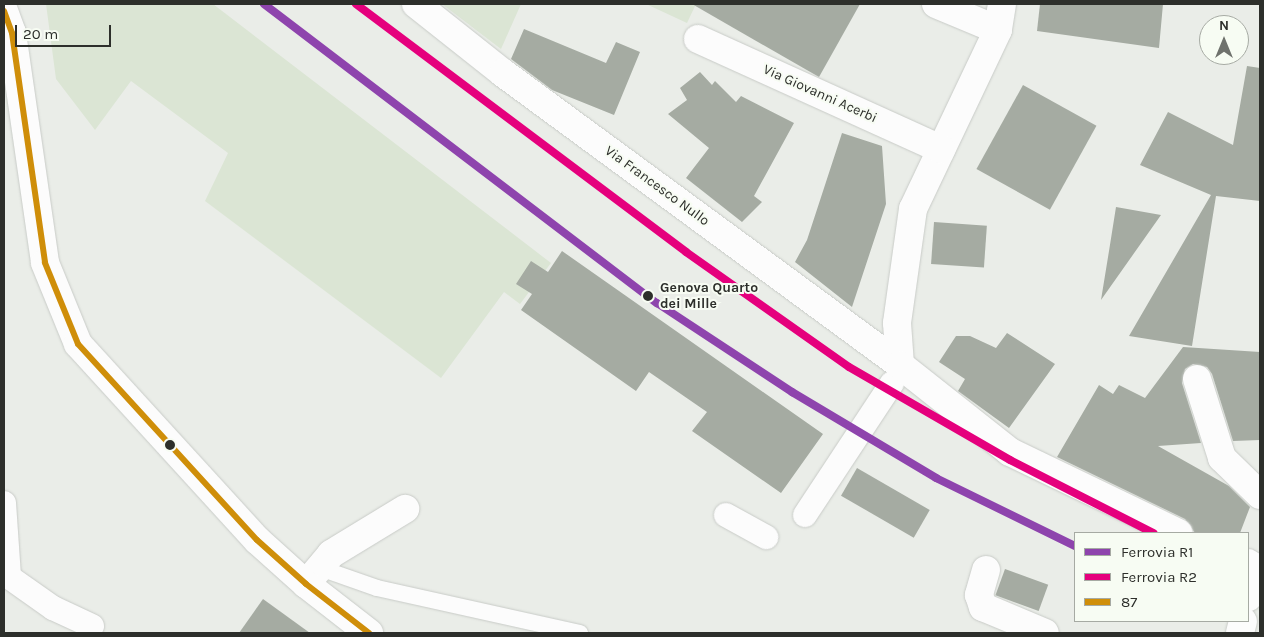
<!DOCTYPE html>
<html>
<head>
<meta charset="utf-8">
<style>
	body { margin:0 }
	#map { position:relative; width:1264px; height:637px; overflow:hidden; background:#eaede8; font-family:Karla,sans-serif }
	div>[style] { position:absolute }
	.green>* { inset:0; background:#dbe5d4 }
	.building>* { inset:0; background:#a5aba2; transform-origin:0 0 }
	.roads { filter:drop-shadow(0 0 1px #c8cbc7) drop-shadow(0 0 1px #c8cbc7) }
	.service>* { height:16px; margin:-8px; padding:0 8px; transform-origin:8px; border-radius:8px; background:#fcfcfc }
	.pedestrian>* { height:24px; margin:-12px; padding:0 12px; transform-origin:12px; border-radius:12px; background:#fcfcfc }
	.minor>* { height:28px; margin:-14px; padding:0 14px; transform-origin:14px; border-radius:14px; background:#fcfcfc }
	.primary>* { height:28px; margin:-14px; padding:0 14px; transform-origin:14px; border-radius:14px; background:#fcfcfc }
	.bus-1>* { height:6px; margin:-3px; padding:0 3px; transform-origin:3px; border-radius:3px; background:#cf8e09 }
	.rail-1>* { height:8px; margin:-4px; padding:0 4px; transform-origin:4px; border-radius:4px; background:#8e44ad }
	.rail-2>* { height:8px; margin:-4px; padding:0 4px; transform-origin:4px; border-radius:4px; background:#e5007d }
	.dots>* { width:14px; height:14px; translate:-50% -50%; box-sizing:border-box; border:2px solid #f7fcf3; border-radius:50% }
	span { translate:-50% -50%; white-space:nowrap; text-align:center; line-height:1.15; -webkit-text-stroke:4px #f7fcf3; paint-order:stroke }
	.street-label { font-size:14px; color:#2d2f2b }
	.stop-label { font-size:14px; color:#2d2f2b; font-weight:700 }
	.left { translate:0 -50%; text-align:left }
	.frame { position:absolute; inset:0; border:5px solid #2d2f2b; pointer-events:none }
	.legend { position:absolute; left:1074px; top:532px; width:175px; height:90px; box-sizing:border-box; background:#f7fcf3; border:1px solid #a6aaa3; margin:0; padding:6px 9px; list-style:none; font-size:15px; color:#2d2f2b }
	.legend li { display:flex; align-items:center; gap:10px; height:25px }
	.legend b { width:25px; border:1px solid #a6aaa3 }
	.north { position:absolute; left:1199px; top:15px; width:50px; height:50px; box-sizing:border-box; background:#f7fcf3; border:1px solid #a6aaa3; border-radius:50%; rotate:0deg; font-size:14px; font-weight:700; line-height:20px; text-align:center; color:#2d2f2b }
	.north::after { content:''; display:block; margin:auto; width:18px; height:22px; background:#6f726d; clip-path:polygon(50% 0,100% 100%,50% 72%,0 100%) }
	.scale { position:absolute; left:15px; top:25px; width:96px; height:22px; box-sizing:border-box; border:2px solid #2d2f2b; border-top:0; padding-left:6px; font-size:15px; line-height:18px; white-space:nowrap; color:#2d2f2b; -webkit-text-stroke:4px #f7fcf3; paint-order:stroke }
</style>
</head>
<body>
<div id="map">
	<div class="green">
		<i style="clip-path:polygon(46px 4px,213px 4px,551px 263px,520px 304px,504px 292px,441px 378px,205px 201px,228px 153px,131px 81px,95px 130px,56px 79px)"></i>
		<i style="clip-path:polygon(442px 4px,521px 4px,501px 49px)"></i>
		<i style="clip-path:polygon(646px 4px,696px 4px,687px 23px)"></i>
	</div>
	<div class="building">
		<i style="clip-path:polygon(692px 4px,860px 4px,819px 77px)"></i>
		<i style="clip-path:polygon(1040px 4px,1163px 4px,1159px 48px,1037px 31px)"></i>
		<i style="clip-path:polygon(524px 29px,606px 63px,616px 42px,640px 52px,614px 115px,552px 90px,511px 59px)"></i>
		<i style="clip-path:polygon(1247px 66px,1260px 68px,1260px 201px,1216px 196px,1192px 346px,1129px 336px,1211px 195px,1140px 165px,1168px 112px,1233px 145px)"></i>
		<i style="clip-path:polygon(700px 72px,712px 85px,715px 81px,736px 102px,741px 96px,794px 123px,754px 196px,762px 202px,742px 222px,686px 178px,709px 148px,668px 114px,687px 100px,680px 88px)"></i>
		<i style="left:1023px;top:85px;width:84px;height:96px;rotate:29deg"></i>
		<i style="clip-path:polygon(842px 133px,882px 146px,886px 204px,852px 307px,795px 262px,807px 240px)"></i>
		<i style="clip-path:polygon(1116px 207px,1161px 215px,1101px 300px,1109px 251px)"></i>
		<i style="left:934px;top:222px;width:53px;height:42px;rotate:4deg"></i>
		<i style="clip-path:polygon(562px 251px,823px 434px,781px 493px,692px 431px,707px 412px,649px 372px,636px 391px,521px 310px,532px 294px,516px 284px,531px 261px,548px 272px)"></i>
		<i style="clip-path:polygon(1007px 333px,1055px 364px,1009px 428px,958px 391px,965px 379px,939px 362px,956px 336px,970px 336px,996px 348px)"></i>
		<i style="clip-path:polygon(1183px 347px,1260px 352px,1260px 440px,1233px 441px,1212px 374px,1207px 367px,1193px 364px,1185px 369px,1182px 383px,1201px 443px,1158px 446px,1229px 486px,1250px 507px,1240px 533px,1195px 533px,1185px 519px,1057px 457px,1099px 385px,1113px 394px,1119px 385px,1145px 398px)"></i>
		<i style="left:857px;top:468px;width:84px;height:32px;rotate:30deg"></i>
		<i style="left:1005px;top:569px;width:46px;height:28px;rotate:20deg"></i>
		<i style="clip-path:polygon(263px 599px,310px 633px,239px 633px)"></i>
	</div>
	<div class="roads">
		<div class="service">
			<i style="left:320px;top:568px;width:60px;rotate:19.3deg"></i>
			<i style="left:377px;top:588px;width:208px;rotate:12.5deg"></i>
		</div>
		<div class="pedestrian">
			<i style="left:4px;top:503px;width:74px;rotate:86.1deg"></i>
			<i style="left:9px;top:577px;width:54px;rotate:35.2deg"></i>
			<i style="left:53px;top:608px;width:43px;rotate:24.8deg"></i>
			<i style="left:726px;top:515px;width:46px;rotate:28.8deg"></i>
			<i style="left:805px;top:515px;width:158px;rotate:-56.6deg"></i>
		</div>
		<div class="minor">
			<i style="left:416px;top:4px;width:111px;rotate:38.4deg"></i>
			<i style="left:503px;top:73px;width:493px;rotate:36.3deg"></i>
			<i style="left:936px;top:4px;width:67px;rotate:22.8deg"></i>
			<i style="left:1002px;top:4px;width:26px;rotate:99deg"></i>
			<i style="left:998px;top:30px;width:198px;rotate:115.4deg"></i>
			<i style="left:913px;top:209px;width:115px;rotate:98deg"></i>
			<i style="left:897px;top:323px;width:42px;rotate:85.9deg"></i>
			<i style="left:900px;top:365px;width:140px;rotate:38.3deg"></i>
			<i style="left:1010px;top:452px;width:187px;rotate:25.7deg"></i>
			<i style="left:698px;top:39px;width:267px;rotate:24.4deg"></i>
			<i style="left:1197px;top:379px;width:83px;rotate:72.4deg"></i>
			<i style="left:1222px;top:458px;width:53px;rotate:44.2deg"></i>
			<i style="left:1248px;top:563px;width:7px;rotate:34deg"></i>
			<i style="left:1254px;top:567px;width:31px;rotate:101deg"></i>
			<i style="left:986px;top:570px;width:26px;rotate:106deg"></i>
			<i style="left:979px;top:595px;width:13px;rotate:72deg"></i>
			<i style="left:983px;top:607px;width:67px;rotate:22.8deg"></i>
			<i style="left:306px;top:584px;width:39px;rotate:-50deg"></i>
			<i style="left:331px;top:554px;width:87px;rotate:-31.3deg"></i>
			<i style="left:1240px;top:633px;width:12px;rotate:-76deg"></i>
		</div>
		<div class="primary">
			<i style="left:4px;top:11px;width:23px;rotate:70deg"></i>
			<i style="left:12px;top:33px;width:232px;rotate:81.8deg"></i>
			<i style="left:45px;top:263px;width:87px;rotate:67.8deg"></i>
			<i style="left:78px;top:344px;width:265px;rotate:47.6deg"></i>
			<i style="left:257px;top:540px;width:66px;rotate:41.9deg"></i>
			<i style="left:306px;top:584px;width:80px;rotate:37.9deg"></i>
		</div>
	</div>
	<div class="bus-1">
		<i style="left:4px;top:11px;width:23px;rotate:70deg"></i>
		<i style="left:12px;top:33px;width:232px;rotate:81.8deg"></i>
		<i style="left:45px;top:263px;width:87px;rotate:67.8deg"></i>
		<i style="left:78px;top:344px;width:265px;rotate:47.6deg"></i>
		<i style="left:257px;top:540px;width:66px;rotate:41.9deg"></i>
		<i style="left:306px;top:584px;width:80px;rotate:37.9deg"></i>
	</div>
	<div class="rail-1">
		<i style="left:264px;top:4px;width:494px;rotate:37.3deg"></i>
		<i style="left:657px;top:303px;width:162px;rotate:33.4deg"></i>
		<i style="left:792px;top:392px;width:168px;rotate:30.8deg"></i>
		<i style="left:936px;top:478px;width:155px;rotate:26.1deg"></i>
	</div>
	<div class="rail-2">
		<i style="left:356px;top:4px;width:413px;rotate:36.9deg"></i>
		<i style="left:686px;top:252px;width:199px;rotate:35.2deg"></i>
		<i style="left:849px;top:367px;width:186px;rotate:30deg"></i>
		<i style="left:1010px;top:460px;width:161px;rotate:27deg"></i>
	</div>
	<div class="dots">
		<i style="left:648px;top:296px;background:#2d2f2b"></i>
		<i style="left:170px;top:445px;background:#2d2f2b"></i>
	</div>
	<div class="street-label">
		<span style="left:820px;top:94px;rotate:24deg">Via Giovanni Acerbi</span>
		<span style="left:657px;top:186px;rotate:36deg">Via Francesco Nullo</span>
	</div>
	<div class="stop-label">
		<span class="left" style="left:660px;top:296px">Genova Quarto<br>dei Mille</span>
	</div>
	<div class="frame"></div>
	<ul class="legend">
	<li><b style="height:6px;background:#8e44ad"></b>Ferrovia R1</li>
	<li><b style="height:6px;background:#e5007d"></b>Ferrovia R2</li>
	<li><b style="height:6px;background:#cf8e09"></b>87</li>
	</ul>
	<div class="north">N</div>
	<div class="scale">20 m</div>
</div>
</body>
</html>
